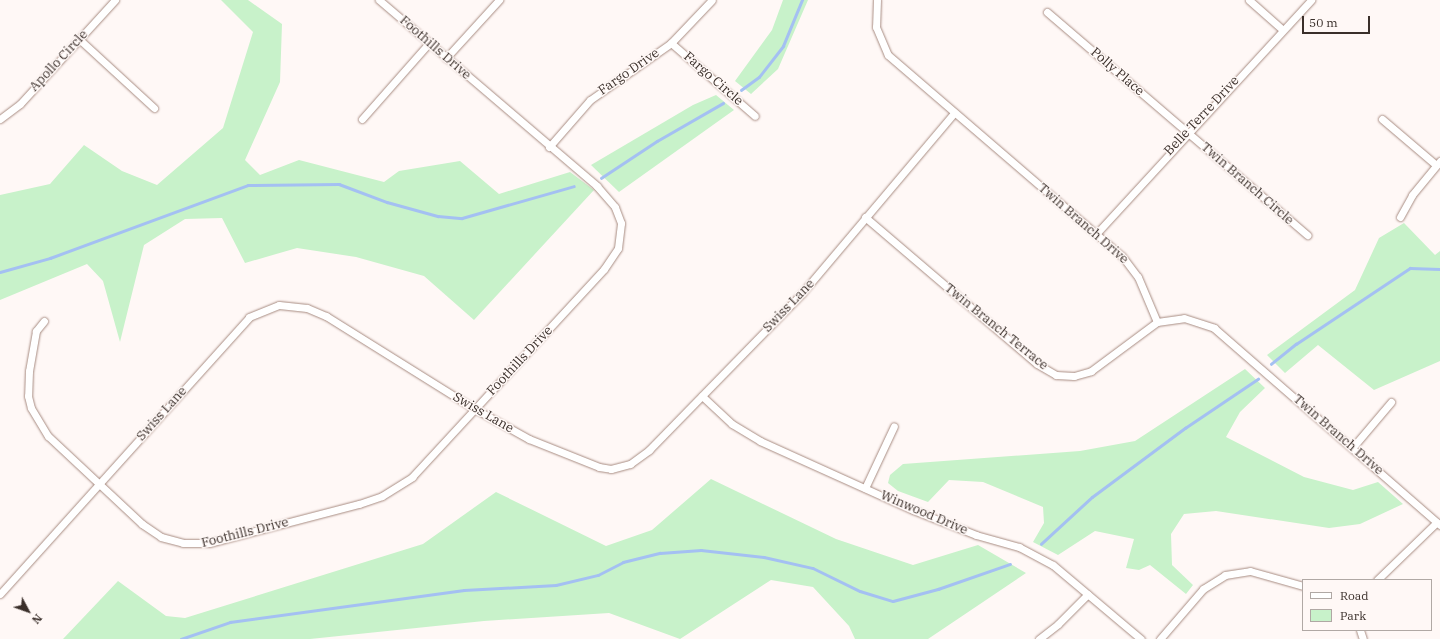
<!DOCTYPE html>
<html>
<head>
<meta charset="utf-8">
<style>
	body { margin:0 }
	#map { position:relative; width:1440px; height:639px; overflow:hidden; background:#fff8f6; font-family:"IBM Plex Serif",serif }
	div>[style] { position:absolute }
	.green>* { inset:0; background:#c8f2ca }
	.stream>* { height:2.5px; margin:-1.25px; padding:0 1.25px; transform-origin:1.25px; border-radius:1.25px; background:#a4c0f2 }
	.roads { filter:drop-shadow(0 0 1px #a88c82) drop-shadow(0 0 1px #a88c82) }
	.minor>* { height:7px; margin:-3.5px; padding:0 3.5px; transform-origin:3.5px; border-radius:3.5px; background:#fff }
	span { translate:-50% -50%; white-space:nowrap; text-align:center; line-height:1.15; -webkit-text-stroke:3px #fff8f6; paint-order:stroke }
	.street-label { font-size:13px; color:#3a2f2a }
	.legend { position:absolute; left:1302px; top:579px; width:130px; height:52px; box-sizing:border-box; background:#fff8f6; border:1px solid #b0a8a4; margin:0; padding:5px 7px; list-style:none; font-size:12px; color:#3a2f2a }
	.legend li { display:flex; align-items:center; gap:8px; height:20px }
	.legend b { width:20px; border:1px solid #b0a8a4 }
	.north { position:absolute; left:8px; top:591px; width:40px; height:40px; -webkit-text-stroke:3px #fff8f6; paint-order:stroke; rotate:131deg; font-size:11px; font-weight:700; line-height:16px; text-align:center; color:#3a2f2a }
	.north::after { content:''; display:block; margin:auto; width:14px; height:18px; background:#3a2f2a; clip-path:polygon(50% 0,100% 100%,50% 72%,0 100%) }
	.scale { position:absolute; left:1302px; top:16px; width:68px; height:18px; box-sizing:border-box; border:2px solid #3a2f2a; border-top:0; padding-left:5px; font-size:12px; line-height:14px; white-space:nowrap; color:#3a2f2a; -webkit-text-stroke:3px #fff8f6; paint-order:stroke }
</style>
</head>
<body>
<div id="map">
	<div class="green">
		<i style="clip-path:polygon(221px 0,248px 0,282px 24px,280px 82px,245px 160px,260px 175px,299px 160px,384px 182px,399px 171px,460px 161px,499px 194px,570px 172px,594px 190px,474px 320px,424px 276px,356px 257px,297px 248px,245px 263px,222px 218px,185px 219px,144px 245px,120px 342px,103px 281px,87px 264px,0 300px,0 195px,50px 184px,84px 145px,122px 171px,157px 185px,223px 128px,253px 32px)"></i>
		<i style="clip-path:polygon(783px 0,808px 0,778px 69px,751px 94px,735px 81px,772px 30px)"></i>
		<i style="clip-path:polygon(716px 95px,734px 110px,619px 192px,591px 165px,693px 105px)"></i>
		<i style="clip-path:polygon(1404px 223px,1435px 255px,1440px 251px,1440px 361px,1374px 390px,1318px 345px,1285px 373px,1267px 355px,1355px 290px,1379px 238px)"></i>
		<i style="clip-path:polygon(1245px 369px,1265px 388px,1240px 412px,1226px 437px,1304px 477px,1353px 490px,1378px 482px,1403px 504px,1360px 524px,1329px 528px,1216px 511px,1184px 514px,1171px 534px,1172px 565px,1193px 585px,1186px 594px,1150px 565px,1139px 570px,1126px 568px,1134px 539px,1095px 531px,1058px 555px,1033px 542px,1044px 523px,1043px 507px,983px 482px,949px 480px,928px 502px,898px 491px,888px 483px,890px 475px,903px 464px,1080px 451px,1135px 441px)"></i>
		<i style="clip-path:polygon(711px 479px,836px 539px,913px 565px,978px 545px,1026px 573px,928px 639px,855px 639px,849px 626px,813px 587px,771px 580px,680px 639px,609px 613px,484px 621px,310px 639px,63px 639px,118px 581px,166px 616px,185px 618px,423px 544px,496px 492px,606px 546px,652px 530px)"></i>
	</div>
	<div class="stream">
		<i style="left:741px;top:90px;width:22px;rotate:-36deg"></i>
		<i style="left:759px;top:77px;width:39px;rotate:-52deg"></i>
		<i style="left:783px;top:46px;width:50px;rotate:-67.6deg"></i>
		<i style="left:601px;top:178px;width:67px;rotate:-33.5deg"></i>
		<i style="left:657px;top:141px;width:76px;rotate:-29.9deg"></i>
		<i style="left:0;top:272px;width:52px;rotate:-15.6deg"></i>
		<i style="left:50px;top:258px;width:211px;rotate:-20.2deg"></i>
		<i style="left:248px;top:185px;width:91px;rotate:-0.6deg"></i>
		<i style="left:339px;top:184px;width:51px;rotate:20.6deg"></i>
		<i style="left:387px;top:202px;width:53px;rotate:15.4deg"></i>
		<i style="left:438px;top:216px;width:24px;rotate:5deg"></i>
		<i style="left:462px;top:218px;width:116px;rotate:-15.9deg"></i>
		<i style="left:1271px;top:364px;width:32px;rotate:-39deg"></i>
		<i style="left:1296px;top:344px;width:137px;rotate:-33.7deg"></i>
		<i style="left:1410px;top:268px;width:30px;rotate:2deg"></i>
		<i style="left:1041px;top:544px;width:69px;rotate:-42.7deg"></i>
		<i style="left:1092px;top:497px;width:116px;rotate:-36.6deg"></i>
		<i style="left:1185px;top:428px;width:88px;rotate:-33.9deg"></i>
		<i style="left:181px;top:639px;width:52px;rotate:-19.1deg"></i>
		<i style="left:230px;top:622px;width:236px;rotate:-7.8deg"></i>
		<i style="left:464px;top:590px;width:92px;rotate:-3.1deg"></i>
		<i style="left:556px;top:585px;width:43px;rotate:-13.4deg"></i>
		<i style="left:598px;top:575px;width:28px;rotate:-27deg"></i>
		<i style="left:623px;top:562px;width:38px;rotate:-14deg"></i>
		<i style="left:660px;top:553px;width:41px;rotate:-4.2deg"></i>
		<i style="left:701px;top:550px;width:63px;rotate:6.3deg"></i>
		<i style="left:764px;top:557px;width:50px;rotate:12.7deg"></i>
		<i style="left:813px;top:568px;width:52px;rotate:26.1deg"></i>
		<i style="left:860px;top:591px;width:34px;rotate:17deg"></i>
		<i style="left:893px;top:601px;width:47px;rotate:-14.9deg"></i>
		<i style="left:938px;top:589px;width:76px;rotate:-19.1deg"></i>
	</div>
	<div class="roads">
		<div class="minor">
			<i style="left:877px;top:0;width:27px;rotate:92deg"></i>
			<i style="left:876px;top:27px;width:30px;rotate:67deg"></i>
			<i style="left:888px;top:55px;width:308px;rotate:40.7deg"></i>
			<i style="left:1122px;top:256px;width:26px;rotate:53deg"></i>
			<i style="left:1138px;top:277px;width:49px;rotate:67.1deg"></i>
			<i style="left:1249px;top:0;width:45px;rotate:41.4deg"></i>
			<i style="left:1047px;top:12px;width:343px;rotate:40.6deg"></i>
			<i style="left:79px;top:39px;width:102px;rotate:42.6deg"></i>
			<i style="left:671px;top:43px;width:111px;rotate:41deg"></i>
			<i style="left:446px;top:58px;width:79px;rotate:-47.6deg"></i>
			<i style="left:0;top:119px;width:25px;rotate:-37deg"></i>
			<i style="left:20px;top:104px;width:141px;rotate:-47.6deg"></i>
			<i style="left:362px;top:119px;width:101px;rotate:-48.6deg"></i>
			<i style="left:1382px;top:119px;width:71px;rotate:40.4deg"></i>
			<i style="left:549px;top:147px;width:62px;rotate:-48.9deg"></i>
			<i style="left:590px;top:100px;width:99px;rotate:-35.1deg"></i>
			<i style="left:671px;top:43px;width:59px;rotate:-46.4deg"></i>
			<i style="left:865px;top:217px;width:226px;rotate:40.5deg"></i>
			<i style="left:1037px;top:364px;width:22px;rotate:30deg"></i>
			<i style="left:1056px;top:375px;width:18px;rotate:3deg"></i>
			<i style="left:1074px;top:376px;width:18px;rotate:-16deg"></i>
			<i style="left:1091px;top:371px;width:82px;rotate:-36.6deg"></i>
			<i style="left:1157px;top:322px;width:27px;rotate:-8deg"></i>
			<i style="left:1184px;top:318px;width:32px;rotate:18deg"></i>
			<i style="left:1214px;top:328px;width:300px;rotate:41.1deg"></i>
			<i style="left:1400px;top:217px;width:25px;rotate:-61deg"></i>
			<i style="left:1412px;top:195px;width:44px;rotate:-50.5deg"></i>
			<i style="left:1096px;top:234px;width:318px;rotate:-47.4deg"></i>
			<i style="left:44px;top:321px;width:13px;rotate:129deg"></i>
			<i style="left:36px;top:331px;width:41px;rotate:99.9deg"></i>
			<i style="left:29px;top:371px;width:25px;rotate:92deg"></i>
			<i style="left:28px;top:396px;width:12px;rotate:76deg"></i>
			<i style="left:31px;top:408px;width:33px;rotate:59deg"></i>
			<i style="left:48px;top:436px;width:129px;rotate:43.1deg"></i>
			<i style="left:142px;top:524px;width:23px;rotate:34deg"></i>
			<i style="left:161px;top:537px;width:23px;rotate:15deg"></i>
			<i style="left:183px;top:543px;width:26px"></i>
			<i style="left:209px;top:543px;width:155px;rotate:-14.6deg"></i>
			<i style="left:359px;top:504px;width:24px;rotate:-19deg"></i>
			<i style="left:382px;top:496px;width:36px;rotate:-32deg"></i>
			<i style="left:412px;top:477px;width:283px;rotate:-47.3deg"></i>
			<i style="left:604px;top:269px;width:25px;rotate:-56deg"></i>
			<i style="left:618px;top:248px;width:25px;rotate:-83deg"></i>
			<i style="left:621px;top:223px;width:17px;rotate:-111deg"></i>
			<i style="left:615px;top:207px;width:28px;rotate:-131deg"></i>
			<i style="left:597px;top:186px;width:287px;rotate:-139.5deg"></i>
			<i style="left:702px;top:396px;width:41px;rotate:43deg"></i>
			<i style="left:732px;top:424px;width:33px;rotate:31deg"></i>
			<i style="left:760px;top:441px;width:168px;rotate:24.3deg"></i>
			<i style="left:913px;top:510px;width:68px;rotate:21.6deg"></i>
			<i style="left:976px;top:535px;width:45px;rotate:15.6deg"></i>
			<i style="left:1019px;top:547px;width:38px;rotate:28deg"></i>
			<i style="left:1053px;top:565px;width:115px;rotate:40.1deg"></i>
			<i style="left:1353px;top:447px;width:59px;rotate:-49.8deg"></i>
			<i style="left:865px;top:488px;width:68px;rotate:-64.9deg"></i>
			<i style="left:1377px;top:580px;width:83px;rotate:-44deg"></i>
			<i style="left:0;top:594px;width:372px;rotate:-48deg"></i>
			<i style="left:249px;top:317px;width:32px;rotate:-22deg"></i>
			<i style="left:279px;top:305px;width:28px;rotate:6deg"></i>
			<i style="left:307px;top:308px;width:21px;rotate:23deg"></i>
			<i style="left:326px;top:316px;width:176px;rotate:32deg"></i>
			<i style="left:475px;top:409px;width:62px;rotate:29.1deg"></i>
			<i style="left:529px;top:439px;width:75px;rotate:21.8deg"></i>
			<i style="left:599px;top:467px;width:12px;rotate:9deg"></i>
			<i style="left:611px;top:469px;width:20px;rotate:-15deg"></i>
			<i style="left:630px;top:464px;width:24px;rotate:-36deg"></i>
			<i style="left:649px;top:450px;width:219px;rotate:-45.7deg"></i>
			<i style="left:802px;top:293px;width:236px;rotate:-49.8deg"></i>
			<i style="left:1360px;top:630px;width:9px;rotate:72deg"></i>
			<i style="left:1039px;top:639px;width:24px;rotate:-38deg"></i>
			<i style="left:1058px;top:624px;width:42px;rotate:-45deg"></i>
			<i style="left:1160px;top:639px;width:66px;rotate:-49.3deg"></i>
			<i style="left:1203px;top:589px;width:26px;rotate:-32deg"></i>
			<i style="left:1225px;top:575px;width:25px;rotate:-9deg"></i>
			<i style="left:1250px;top:571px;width:55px;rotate:15.8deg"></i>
		</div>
	</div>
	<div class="street-label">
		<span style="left:435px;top:48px;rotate:41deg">Foothills Drive</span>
		<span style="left:59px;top:61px;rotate:-47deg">Apollo Circle</span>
		<span style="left:629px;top:72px;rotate:-35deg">Fargo Drive</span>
		<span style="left:1117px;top:72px;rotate:41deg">Polly Place</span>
		<span style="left:713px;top:79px;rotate:41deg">Fargo Circle</span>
		<span style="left:1202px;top:116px;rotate:-47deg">Belle Terre Drive</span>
		<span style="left:1247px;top:184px;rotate:41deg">Twin Branch Circle</span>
		<span style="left:1083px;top:224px;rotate:41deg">Twin Branch Drive</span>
		<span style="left:789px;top:306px;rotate:-46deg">Swiss Lane</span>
		<span style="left:996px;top:327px;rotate:39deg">Twin Branch Terrace</span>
		<span style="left:520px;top:361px;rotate:-47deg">Foothills Drive</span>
		<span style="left:483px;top:413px;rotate:30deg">Swiss Lane</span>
		<span style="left:162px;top:414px;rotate:-48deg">Swiss Lane</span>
		<span style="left:1338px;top:435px;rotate:41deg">Twin Branch Drive</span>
		<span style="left:924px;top:513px;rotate:23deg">Winwood Drive</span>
		<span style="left:245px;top:533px;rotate:-14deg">Foothills Drive</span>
	</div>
	<ul class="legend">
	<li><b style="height:5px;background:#fff"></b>Road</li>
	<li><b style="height:11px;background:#c8f2ca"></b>Park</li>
	</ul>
	<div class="north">N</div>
	<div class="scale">50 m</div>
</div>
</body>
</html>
